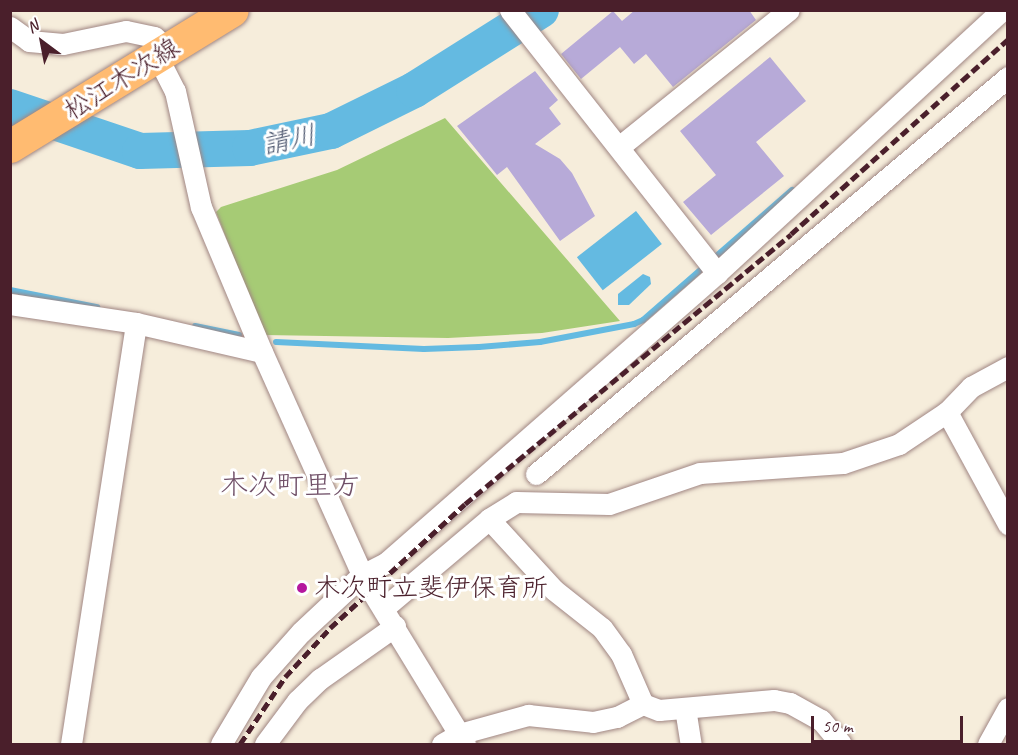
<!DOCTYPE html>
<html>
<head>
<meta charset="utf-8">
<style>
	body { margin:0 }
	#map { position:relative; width:1018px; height:755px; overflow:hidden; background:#f6eddb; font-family:Caveat,"Klee One",sans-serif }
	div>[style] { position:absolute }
	.green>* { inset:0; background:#a6cb75 }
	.water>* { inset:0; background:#64bae1; transform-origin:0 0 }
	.stream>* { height:6px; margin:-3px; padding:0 3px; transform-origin:3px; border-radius:3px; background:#64bae1 }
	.river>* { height:36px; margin:-18px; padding:0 18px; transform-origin:18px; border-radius:18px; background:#64bae1 }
	.building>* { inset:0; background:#b7aad8 }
	.roads { filter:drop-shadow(0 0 2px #a08683) drop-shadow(0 0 2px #a08683) }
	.minor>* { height:21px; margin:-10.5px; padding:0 10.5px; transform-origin:10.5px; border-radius:10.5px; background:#fff }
	.primary>* { height:33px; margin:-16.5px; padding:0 16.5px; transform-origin:16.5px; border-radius:16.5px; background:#ffbb71 }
	.rail>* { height:4.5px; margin-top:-2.25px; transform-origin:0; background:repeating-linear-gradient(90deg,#4a1f2b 0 9px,transparent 0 13.5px) }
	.dots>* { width:16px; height:16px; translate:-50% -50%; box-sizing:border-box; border:3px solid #fff; border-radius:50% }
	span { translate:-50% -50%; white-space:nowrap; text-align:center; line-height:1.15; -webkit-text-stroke:6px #fff; paint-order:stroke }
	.street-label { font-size:26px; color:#4a1f2b }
	.poi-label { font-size:26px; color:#4a1f2b }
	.left { translate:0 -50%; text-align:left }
	.water-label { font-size:27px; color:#545d74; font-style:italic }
	.quarter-label { font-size:28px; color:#705068 }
	.frame { position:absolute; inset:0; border:12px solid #4a1f2b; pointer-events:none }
	.north { position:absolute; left:12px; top:12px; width:60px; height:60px; -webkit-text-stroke:4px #fff; paint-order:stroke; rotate:328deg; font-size:16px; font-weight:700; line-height:24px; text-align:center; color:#4a1f2b }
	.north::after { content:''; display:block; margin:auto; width:21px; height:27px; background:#4a1f2b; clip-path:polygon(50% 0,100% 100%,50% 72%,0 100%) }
	.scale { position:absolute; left:811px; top:716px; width:152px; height:27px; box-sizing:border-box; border:3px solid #4a1f2b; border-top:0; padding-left:8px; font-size:18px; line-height:21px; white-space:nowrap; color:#4a1f2b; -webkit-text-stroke:4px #fff; paint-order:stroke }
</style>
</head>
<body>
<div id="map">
	<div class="green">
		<i style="clip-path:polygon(445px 118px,620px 321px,542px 333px,448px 338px,264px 335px,216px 212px,221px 207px,337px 170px)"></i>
	</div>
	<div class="water">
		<i style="left:636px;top:211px;width:42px;height:75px;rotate:52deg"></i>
		<i style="clip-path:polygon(643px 274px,650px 277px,651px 284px,629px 305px,618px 305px,618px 294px)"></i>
	</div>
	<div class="stream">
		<i style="left:10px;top:290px;width:89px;rotate:11.1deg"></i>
		<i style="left:195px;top:326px;width:45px;rotate:11.6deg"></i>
		<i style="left:276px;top:342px;width:148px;rotate:2.7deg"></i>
		<i style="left:424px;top:349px;width:55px;rotate:-2.1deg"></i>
		<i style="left:479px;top:347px;width:61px;rotate:-4.7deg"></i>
		<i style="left:540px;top:342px;width:96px;rotate:-10.8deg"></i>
		<i style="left:634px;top:324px;width:10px;rotate:-24deg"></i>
		<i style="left:643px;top:320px;width:198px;rotate:-41.1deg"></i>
	</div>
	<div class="river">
		<i style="left:10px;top:107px;width:137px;rotate:18.7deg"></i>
		<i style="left:140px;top:151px;width:110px;rotate:-1.6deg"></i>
		<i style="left:250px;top:148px;width:83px;rotate:-11.9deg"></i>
		<i style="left:331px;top:131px;width:93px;rotate:-26.3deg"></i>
		<i style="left:414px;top:90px;width:150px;rotate:-32.2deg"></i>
	</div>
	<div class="building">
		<i style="clip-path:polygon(635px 10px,749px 10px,756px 20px,673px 87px,646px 54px,634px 64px,620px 47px,581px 79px,561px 54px,613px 11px,622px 21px)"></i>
		<i style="clip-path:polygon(770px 57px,806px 101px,756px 142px,784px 176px,711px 235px,683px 202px,716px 175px,680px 131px)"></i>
		<i style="clip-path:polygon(535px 71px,558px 100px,549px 108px,561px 124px,535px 144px,560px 159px,572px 173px,595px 216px,560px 241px,507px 167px,497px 175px,457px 126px)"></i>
	</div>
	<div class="roads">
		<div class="minor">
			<i style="left:510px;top:10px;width:335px;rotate:51.8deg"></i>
			<i style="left:10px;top:27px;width:24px;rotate:36deg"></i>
			<i style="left:29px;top:41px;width:34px;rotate:5deg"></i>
			<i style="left:63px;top:44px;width:64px;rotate:-11.7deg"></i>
			<i style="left:126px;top:31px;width:29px;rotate:12deg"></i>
			<i style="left:154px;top:37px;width:18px;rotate:41deg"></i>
			<i style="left:157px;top:56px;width:39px;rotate:63deg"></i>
			<i style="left:175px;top:91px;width:119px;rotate:77.4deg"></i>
			<i style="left:201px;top:207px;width:157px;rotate:67.2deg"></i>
			<i style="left:262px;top:352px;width:244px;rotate:65.8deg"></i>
			<i style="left:362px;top:575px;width:198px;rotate:58.6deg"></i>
			<i style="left:619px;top:147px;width:218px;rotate:-38.9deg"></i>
			<i style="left:10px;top:304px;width:127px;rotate:8.6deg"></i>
			<i style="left:136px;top:323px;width:129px;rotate:13deg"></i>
			<i style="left:947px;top:412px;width:128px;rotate:61.4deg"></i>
			<i style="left:536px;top:474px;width:617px;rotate:-40.07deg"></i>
			<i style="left:489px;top:519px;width:96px;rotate:47.5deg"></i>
			<i style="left:554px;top:590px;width:61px;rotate:38.4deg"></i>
			<i style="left:602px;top:628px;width:32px;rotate:54deg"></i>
			<i style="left:621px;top:654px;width:55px;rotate:66.3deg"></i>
			<i style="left:643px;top:704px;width:17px;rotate:21deg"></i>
			<i style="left:659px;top:710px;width:115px;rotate:-5deg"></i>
			<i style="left:774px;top:700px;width:16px;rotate:11deg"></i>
			<i style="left:790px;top:703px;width:35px;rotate:29deg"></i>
			<i style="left:821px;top:720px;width:31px;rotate:50deg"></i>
			<i style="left:385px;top:607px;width:136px;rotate:-40.2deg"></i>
			<i style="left:489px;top:519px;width:32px;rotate:-32deg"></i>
			<i style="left:516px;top:502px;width:93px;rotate:1.2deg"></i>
			<i style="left:609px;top:504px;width:96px;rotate:-18.8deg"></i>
			<i style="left:700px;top:473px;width:143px;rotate:-4deg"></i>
			<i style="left:843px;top:463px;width:59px;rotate:-18.7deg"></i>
			<i style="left:899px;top:444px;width:58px;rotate:-33.7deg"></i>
			<i style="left:947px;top:412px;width:35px;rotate:-46deg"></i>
			<i style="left:971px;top:387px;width:42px;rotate:-28.4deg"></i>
			<i style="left:685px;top:708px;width:36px;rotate:81deg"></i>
			<i style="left:71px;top:744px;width:426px;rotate:-81.2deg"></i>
			<i style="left:221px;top:744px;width:78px;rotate:-59.2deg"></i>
			<i style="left:261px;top:677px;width:60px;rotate:-48.4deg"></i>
			<i style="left:301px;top:632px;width:83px;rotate:-43.1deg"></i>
			<i style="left:362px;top:575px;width:28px;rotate:-27deg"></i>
			<i style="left:387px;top:562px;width:439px;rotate:-41.2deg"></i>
			<i style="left:717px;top:273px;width:388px;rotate:-42.7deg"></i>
			<i style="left:265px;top:744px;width:54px;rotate:-53.3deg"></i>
			<i style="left:297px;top:701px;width:32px;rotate:-44deg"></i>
			<i style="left:320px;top:679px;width:92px;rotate:-35.2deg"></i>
			<i style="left:442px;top:744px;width:20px;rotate:-30deg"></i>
			<i style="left:459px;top:734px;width:72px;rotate:-15.4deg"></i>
			<i style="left:528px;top:715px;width:65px;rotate:6.1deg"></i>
			<i style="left:593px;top:722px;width:25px;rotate:-12deg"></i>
			<i style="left:617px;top:717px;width:29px;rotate:-27deg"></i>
			<i style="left:988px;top:744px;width:41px;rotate:-60.9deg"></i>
		</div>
		<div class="primary">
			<i style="left:10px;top:146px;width:260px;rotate:-31.5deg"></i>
		</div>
	</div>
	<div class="rail">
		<i style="left:240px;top:744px;width:81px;rotate:-56.1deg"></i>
		<i style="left:285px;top:677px;width:67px;rotate:-47.4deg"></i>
		<i style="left:330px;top:628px;width:183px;rotate:-42.6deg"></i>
		<i style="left:465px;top:504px;width:423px;rotate:-39.6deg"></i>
		<i style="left:791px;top:234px;width:292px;rotate:-41.9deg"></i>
	</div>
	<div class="dots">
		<i style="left:302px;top:588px;background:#b5179e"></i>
	</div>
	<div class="street-label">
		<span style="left:122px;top:79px;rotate:-32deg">松江木次線</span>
	</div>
	<div class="poi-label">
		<span class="left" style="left:314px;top:588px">木次町立斐伊保育所</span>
	</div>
	<div class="water-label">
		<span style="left:289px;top:140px;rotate:-12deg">請川</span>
	</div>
	<div class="quarter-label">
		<span style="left:290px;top:485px">木次町里方</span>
	</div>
	<div class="frame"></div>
	<div class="north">N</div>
	<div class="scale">50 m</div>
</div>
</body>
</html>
